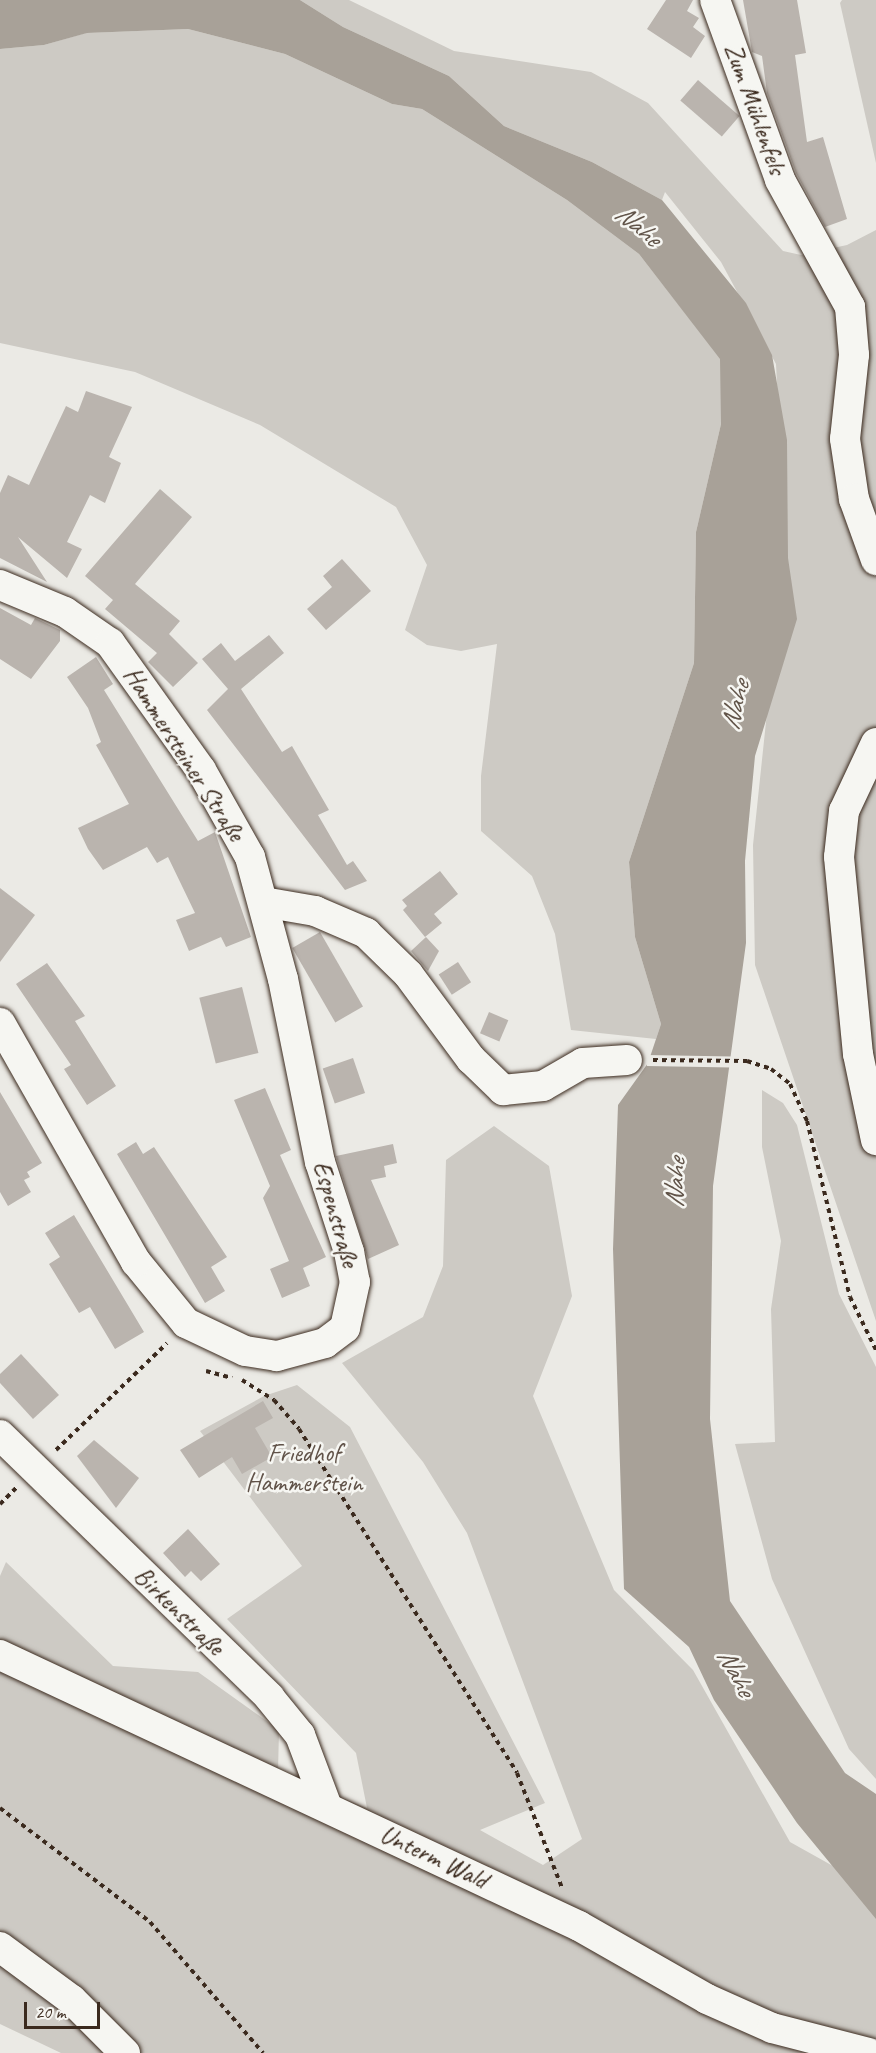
<!DOCTYPE html>
<html>
<head>
<meta charset="utf-8">
<style>
	body { margin:0 }
	#map { position:relative; width:876px; height:2053px; overflow:hidden; background:#ebeae5; font-family:Caveat,sans-serif }
	div>[style] { position:absolute }
	.green>* { inset:0; background:#cdcac4 }
	.water>* { inset:0; background:#a8a198 }
	.pier>* { inset:0; background:#ebeae5; transform-origin:0 0 }
	.building>* { inset:0; background:#bab4ae; transform-origin:0 0 }
	.path>* { height:4px; margin-top:-2px; transform-origin:0; background:repeating-linear-gradient(90deg,#3b2a1e 0 4.5px,transparent 0 9px) }
	.roads { filter:drop-shadow(0 0 2px #3b2a1e) drop-shadow(0 0 2px #3b2a1e) }
	.minor>* { height:30px; margin:-15px; padding:0 15px; transform-origin:15px; border-radius:15px; background:#f6f6f2 }
	span { translate:-50% -50%; white-space:nowrap; text-align:center; line-height:1.15; -webkit-text-stroke:5px #f6f6f2; paint-order:stroke }
	.street-label { font-size:26px; color:#3b2a1e }
	.park-label { font-size:26px; color:#605248 }
	.water-label { font-size:27px; color:#615449; font-style:italic }
	.scale { position:absolute; left:24px; top:2002px; width:76px; height:27px; box-sizing:border-box; border:3px solid #3b2a1e; border-top:0; padding-left:8px; font-size:18px; line-height:21px; white-space:nowrap; color:#3b2a1e; -webkit-text-stroke:4px #f6f6f2; paint-order:stroke }
</style>
</head>
<body>
<div id="map">
	<div class="green">
		<i style="clip-path:polygon(300px 0,349px 0,454px 51px,591px 72px,648px 103px,783px 251px,801px 255px,847px 245px,876px 230px,876px 1321px,755px 965px,753px 845px,785px 542px,776px 364px,721px 262px,665px 192px,662px 200px,592px 162px,504px 126px,449px 76px,343px 27px)"></i>
		<i style="clip-path:polygon(842px 0,876px 0,876px 163px,840px 3px)"></i>
		<i style="clip-path:polygon(188px 29px,285px 54px,392px 104px,422px 109px,567px 200px,639px 254px,721px 359px,721px 424px,696px 532px,694px 663px,629px 862px,635px 937px,661px 1024px,656px 1039px,571px 1030px,555px 934px,532px 876px,481px 831px,481px 776px,497px 644px,461px 651px,427px 645px,405px 630px,427px 565px,396px 507px,260px 425px,135px 372px,0 343px,0 49px,44px 45px,86px 33px)"></i>
		<i style="clip-path:polygon(762px 1090px,783px 1103px,797px 1125px,839px 1294px,876px 1367px,876px 1779px,849px 1749px,772px 1579px,735px 1444px,775px 1442px,771px 1309px,781px 1241px,762px 1147px)"></i>
		<i style="clip-path:polygon(494px 1126px,549px 1166px,572px 1296px,533px 1396px,614px 1590px,693px 1670px,790px 1842px,876px 1890px,876px 2053px,61px 2053px,0 2024px,0 1576px,6px 1562px,113px 1666px,198px 1672px,279px 1730px,278px 1772px,367px 1808px,356px 1753px,227px 1619px,302px 1566px,200px 1431px,264px 1396px,297px 1385px,350px 1427px,545px 1803px,480px 1830px,543px 1865px,582px 1839px,467px 1533px,423px 1462px,342px 1363px,423px 1317px,443px 1266px,446px 1160px)"></i>
	</div>
	<div class="water">
		<i style="clip-path:polygon(0 0,300px 0,343px 27px,449px 76px,504px 126px,592px 162px,662px 200px,746px 303px,772px 355px,787px 440px,788px 558px,797px 619px,755px 756px,745px 861px,746px 943px,713px 1186px,710px 1419px,730px 1601px,845px 1773px,876px 1794px,876px 1919px,797px 1823px,714px 1700px,689px 1647px,624px 1589px,613px 1249px,618px 1105px,648px 1063px,661px 1024px,635px 937px,629px 862px,694px 663px,696px 532px,721px 424px,720px 359px,639px 254px,567px 200px,422px 109px,392px 104px,285px 54px,188px 29px,87px 33px,44px 45px,0 49px)"></i>
	</div>
	<div class="pier">
		<i style="left:647px;top:1055px;width:85px;height:11px;rotate:1deg"></i>
	</div>
	<div class="building">
		<i style="clip-path:polygon(666px 0,693px 0,687px 11px,699px 18px,693px 27px,705px 36px,691px 58px,647px 29px)"></i>
		<i style="clip-path:polygon(743px 0,797px 0,806px 53px,795px 55px,807px 142px,823px 137px,847px 219px,825px 227px,796px 173px,767px 93px,762px 56px,752px 52px)"></i>
		<i style="left:698px;top:80px;width:55px;height:27px;rotate:41deg"></i>
		<i style="clip-path:polygon(86px 391px,132px 407px,109px 457px,121px 463px,105px 503px,90px 495px,67px 542px,82px 549px,67px 578px,18px 537px,47px 582px,0 558px,0 493px,8px 475px,29px 485px,66px 406px,78px 412px)"></i>
		<i style="clip-path:polygon(160px 489px,192px 517px,135px 584px,180px 621px,169px 634px,198px 663px,173px 687px,148px 662px,157px 653px,105px 609px,113px 600px,85px 576px)"></i>
		<i style="clip-path:polygon(342px 559px,371px 591px,326px 630px,307px 609px,332px 587px,323px 576px)"></i>
		<i style="clip-path:polygon(0 608px,31px 625px,35px 618px,60px 630px,60px 641px,31px 679px,0 659px)"></i>
		<i style="clip-path:polygon(269px 635px,284px 653px,241px 689px,282px 752px,292px 746px,329px 810px,318px 815px,347px 865px,353px 861px,367px 881px,345px 890px,207px 710px,228px 689px,202px 659px,221px 643px,235px 661px)"></i>
		<i style="clip-path:polygon(96px 657px,113px 684px,104px 690px,198px 841px,215px 832px,251px 937px,226px 947px,221px 937px,189px 951px,176px 920px,195px 913px,168px 857px,157px 863px,147px 847px,103px 870px,88px 849px,78px 828px,129px 804px,96px 745px,101px 742px,88px 708px,67px 677px)"></i>
		<i style="clip-path:polygon(440px 871px,458px 894px,434px 914px,442px 923px,425px 937px,403px 910px,407px 906px,402px 900px)"></i>
		<i style="clip-path:polygon(0 888px,35px 915px,0 962px)"></i>
		<i style="left:320px;top:932px;width:86px;height:32px;rotate:60deg"></i>
		<i style="clip-path:polygon(426px 937px,439px 951px,428px 971px,411px 951px)"></i>
		<i style="left:458px;top:962px;width:24px;height:23px;rotate:57deg"></i>
		<i style="clip-path:polygon(47px 963px,85px 1016px,75px 1021px,116px 1086px,87px 1105px,64px 1069px,71px 1065px,16px 984px)"></i>
		<i style="left:242px;top:987px;width:68px;height:44px;rotate:76deg"></i>
		<i style="left:489px;top:1012px;width:21px;height:23px;rotate:23deg"></i>
		<i style="left:353px;top:1058px;width:37px;height:32px;rotate:71deg"></i>
		<i style="clip-path:polygon(265px 1088px,291px 1150px,280px 1155px,326px 1257px,303px 1268px,310px 1286px,282px 1298px,270px 1269px,289px 1261px,263px 1198px,270px 1186px,234px 1100px)"></i>
		<i style="clip-path:polygon(0 1092px,42px 1163px,27px 1172px,30px 1177px,24px 1180px,31px 1192px,8px 1206px,0 1192px)"></i>
		<i style="clip-path:polygon(136px 1142px,143px 1154px,154px 1147px,227px 1257px,211px 1267px,225px 1291px,205px 1303px,117px 1154px)"></i>
		<i style="clip-path:polygon(393px 1144px,397px 1163px,384px 1166px,386px 1177px,371px 1180px,399px 1245px,368px 1259px,336px 1156px)"></i>
		<i style="clip-path:polygon(74px 1215px,144px 1332px,115px 1349px,90px 1307px,79px 1313px,49px 1264px,60px 1257px,45px 1233px)"></i>
		<i style="clip-path:polygon(21px 1354px,59px 1395px,33px 1419px,0 1383px,0 1374px)"></i>
		<i style="clip-path:polygon(263px 1401px,273px 1418px,255px 1428px,272px 1457px,242px 1474px,232px 1457px,199px 1478px,180px 1450px)"></i>
		<i style="clip-path:polygon(94px 1440px,139px 1478px,116px 1508px,77px 1456px)"></i>
		<i style="clip-path:polygon(188px 1529px,220px 1564px,201px 1581px,191px 1571px,185px 1577px,163px 1553px)"></i>
	</div>
	<div class="path">
		<i style="left:653px;top:1060px;width:94px;rotate:0.6deg"></i>
		<i style="left:747px;top:1061px;width:25px;rotate:18deg"></i>
		<i style="left:771px;top:1069px;width:24px;rotate:38deg"></i>
		<i style="left:790px;top:1084px;width:41px;rotate:65.3deg"></i>
		<i style="left:807px;top:1121px;width:181px;rotate:76.3deg"></i>
		<i style="left:850px;top:1297px;width:59px;rotate:63.9deg"></i>
		<i style="left:206px;top:1371px;width:27px;rotate:15deg"></i>
		<i style="left:242px;top:1380px;width:38px;rotate:32deg"></i>
		<i style="left:274px;top:1400px;width:38px;rotate:49deg"></i>
		<i style="left:299px;top:1429px;width:407px;rotate:57.6deg"></i>
		<i style="left:517px;top:1773px;width:123px;rotate:68.6deg"></i>
		<i style="left:56px;top:1450px;width:154px;rotate:-43.9deg"></i>
		<i style="left:0;top:1504px;width:23px;rotate:-45deg"></i>
		<i style="left:0;top:1808px;width:188px;rotate:37.2deg"></i>
		<i style="left:150px;top:1922px;width:173px;rotate:49.2deg"></i>
	</div>
	<div class="roads">
		<div class="minor">
			<i style="left:715px;top:0;width:191px;rotate:70.1deg"></i>
			<i style="left:780px;top:180px;width:145px;rotate:61.1deg"></i>
			<i style="left:850px;top:307px;width:48px;rotate:85.2deg"></i>
			<i style="left:854px;top:355px;width:84px;rotate:96.1deg"></i>
			<i style="left:845px;top:439px;width:61px;rotate:81.5deg"></i>
			<i style="left:854px;top:499px;width:65px;rotate:70.2deg"></i>
			<i style="left:0;top:585px;width:70px;rotate:22.6deg"></i>
			<i style="left:65px;top:612px;width:55px;rotate:34.6deg"></i>
			<i style="left:110px;top:643px;width:156px;rotate:54.4deg"></i>
			<i style="left:201px;top:770px;width:100px;rotate:60.6deg"></i>
			<i style="left:250px;top:857px;width:126px;rotate:74.9deg"></i>
			<i style="left:283px;top:979px;width:187px;rotate:78.6deg"></i>
			<i style="left:320px;top:1162px;width:95px;rotate:72.1deg"></i>
			<i style="left:349px;top:1252px;width:31px;rotate:79deg"></i>
			<i style="left:355px;top:1282px;width:47px;rotate:102.3deg"></i>
			<i style="left:345px;top:1328px;width:25px;rotate:143deg"></i>
			<i style="left:325px;top:1343px;width:50px;rotate:164.8deg"></i>
			<i style="left:277px;top:1356px;width:32px;rotate:-171deg"></i>
			<i style="left:245px;top:1351px;width:65px;rotate:-154.6deg"></i>
			<i style="left:186px;top:1323px;width:79px;rotate:-129.3deg"></i>
			<i style="left:136px;top:1262px;width:275px;rotate:-119.6deg"></i>
			<i style="left:876px;top:743px;width:75px;rotate:115.2deg"></i>
			<i style="left:844px;top:811px;width:46px;rotate:96.2deg"></i>
			<i style="left:839px;top:857px;width:198px;rotate:84.5deg"></i>
			<i style="left:858px;top:1054px;width:88px;rotate:78.2deg"></i>
			<i style="left:263px;top:902px;width:53px;rotate:9.8deg"></i>
			<i style="left:315px;top:911px;width:56px;rotate:23.3deg"></i>
			<i style="left:366px;top:933px;width:59px;rotate:44.3deg"></i>
			<i style="left:408px;top:974px;width:106px;rotate:53.5deg"></i>
			<i style="left:471px;top:1059px;width:45px;rotate:44.1deg"></i>
			<i style="left:503px;top:1090px;width:40px;rotate:-5.7deg"></i>
			<i style="left:543px;top:1086px;width:46px;rotate:-29.9deg"></i>
			<i style="left:583px;top:1063px;width:44px;rotate:-3.9deg"></i>
			<i style="left:0;top:1435px;width:376px;rotate:44.2deg"></i>
			<i style="left:269px;top:1697px;width:49px;rotate:50.8deg"></i>
			<i style="left:300px;top:1735px;width:77px;rotate:69.4deg"></i>
			<i style="left:0;top:1655px;width:639px;rotate:25.08deg"></i>
			<i style="left:579px;top:1926px;width:147px;rotate:29.7deg"></i>
			<i style="left:707px;top:1999px;width:71px;rotate:24deg"></i>
			<i style="left:772px;top:2028px;width:100px;rotate:14.5deg"></i>
			<i style="left:0;top:1947px;width:89px;rotate:36.4deg"></i>
			<i style="left:72px;top:2000px;width:75px;rotate:45deg"></i>
		</div>
	</div>
	<div class="street-label">
		<span style="left:755px;top:109px;rotate:70deg">Zum Mühlenfels</span>
		<span style="left:184px;top:754px;rotate:57deg">Hammersteiner Straße</span>
		<span style="left:336px;top:1214px;rotate:74deg">Espenstraße</span>
		<span style="left:179px;top:1611px;rotate:44deg">Birkenstraße</span>
		<span style="left:434px;top:1857px;rotate:25deg">Unterm Wald</span>
	</div>
	<div class="park-label">
		<span style="left:304px;top:1468px">Friedhof<br>Hammerstein</span>
	</div>
	<div class="water-label">
		<span style="left:638px;top:225px;rotate:40deg">Nahe</span>
		<span style="left:735px;top:705px;rotate:-76deg">Nahe</span>
		<span style="left:675px;top:1183px;rotate:-87deg">Nahe</span>
		<span style="left:736px;top:1672px;rotate:62deg">Nahe</span>
	</div>
	<div class="scale">20 m</div>
</div>
</body>
</html>
